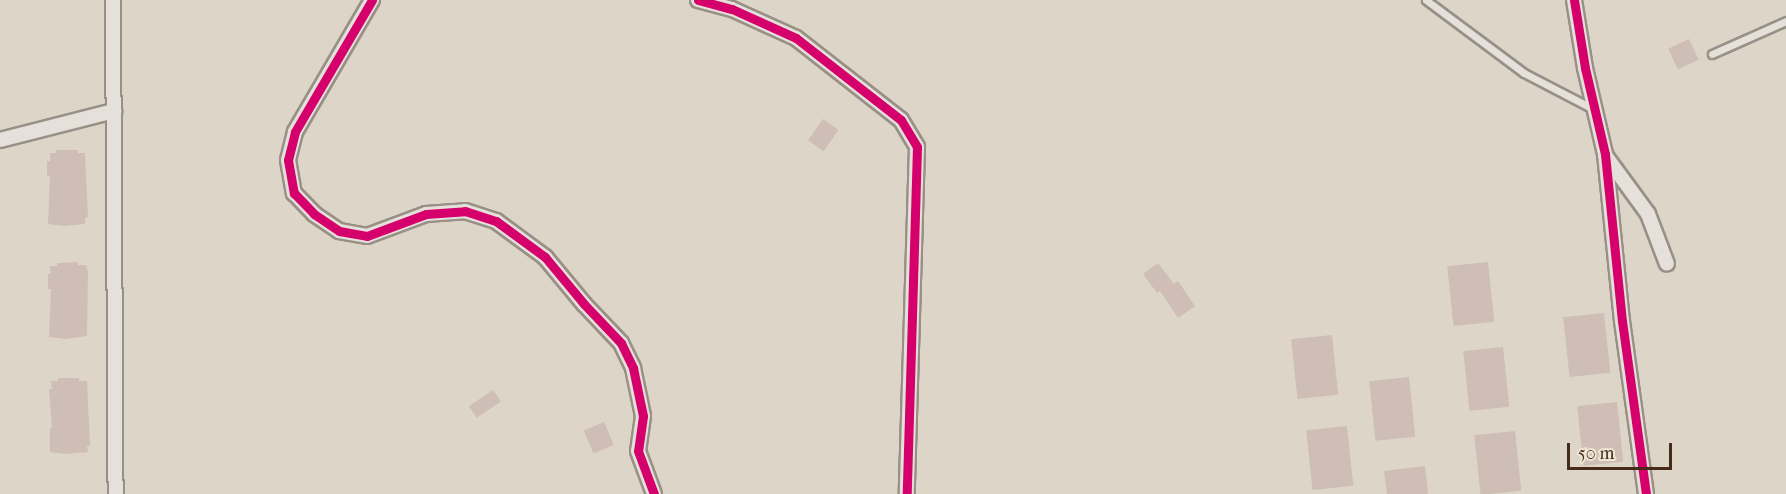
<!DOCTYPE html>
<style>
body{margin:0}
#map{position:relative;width:1786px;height:494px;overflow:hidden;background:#ddd5c7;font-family:"IM FELL French Canon",serif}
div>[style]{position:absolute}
.building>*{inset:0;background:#cebeb5;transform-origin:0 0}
.roads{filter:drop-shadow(2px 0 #989086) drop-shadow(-2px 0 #989086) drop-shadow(0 2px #989086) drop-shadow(0 -2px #989086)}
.lane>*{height:7px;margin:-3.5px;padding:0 3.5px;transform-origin:3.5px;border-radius:3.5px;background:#e5e1da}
.street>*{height:14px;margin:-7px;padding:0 7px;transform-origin:7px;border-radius:7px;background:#e5e1da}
.cycleway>*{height:9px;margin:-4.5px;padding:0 4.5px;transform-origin:4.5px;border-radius:4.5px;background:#d6006c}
span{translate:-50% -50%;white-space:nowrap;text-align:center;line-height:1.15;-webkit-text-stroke:5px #eee5d5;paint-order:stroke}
.scale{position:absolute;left:1567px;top:443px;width:105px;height:27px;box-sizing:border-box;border:3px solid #472b1a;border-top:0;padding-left:8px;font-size:18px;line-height:21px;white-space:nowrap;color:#472b1a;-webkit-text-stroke:4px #eee5d5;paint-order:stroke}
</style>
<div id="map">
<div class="building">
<div style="left:1689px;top:39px;width:23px;height:23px;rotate:65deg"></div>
<div style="left:823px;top:119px;width:19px;height:26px;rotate:35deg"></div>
<div style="clip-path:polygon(56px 150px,78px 150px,78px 153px,85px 153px,88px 217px,85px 218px,85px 224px,64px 226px,48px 224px,50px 176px,47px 176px,47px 161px,50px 161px,50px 153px,56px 153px)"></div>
<div style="clip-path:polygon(78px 262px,78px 265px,86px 265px,88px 272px,87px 336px,66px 339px,49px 337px,51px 289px,48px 289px,48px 274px,51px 274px,50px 266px,57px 266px,57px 263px)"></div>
<div style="left:1488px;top:262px;width:60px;height:41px;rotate:84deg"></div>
<div style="clip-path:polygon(1158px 263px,1174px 284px,1178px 281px,1195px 306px,1178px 318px,1160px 291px,1157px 293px,1143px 274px)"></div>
<div style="left:1604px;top:313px;width:60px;height:41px;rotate:84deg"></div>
<div style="left:1332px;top:335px;width:60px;height:41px;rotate:84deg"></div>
<div style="left:1503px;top:347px;width:60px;height:40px;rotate:84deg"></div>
<div style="left:1409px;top:377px;width:60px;height:40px;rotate:84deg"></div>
<div style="clip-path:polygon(58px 378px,79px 378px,79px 381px,87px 381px,90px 446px,87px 446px,88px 452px,66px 454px,50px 452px,50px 428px,52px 428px,49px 389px,52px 389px,51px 381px,58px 381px)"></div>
<div style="left:493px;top:390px;width:14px;height:29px;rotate:56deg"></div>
<div style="left:1617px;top:402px;width:60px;height:40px;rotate:84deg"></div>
<div style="left:604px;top:422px;width:25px;height:22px;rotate:67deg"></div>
<div style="left:1347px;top:426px;width:60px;height:41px;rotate:84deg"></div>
<div style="left:1515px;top:431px;width:60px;height:41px;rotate:84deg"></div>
<div style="clip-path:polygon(1425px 466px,1428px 494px,1387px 494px,1384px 471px)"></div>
</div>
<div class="roads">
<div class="lane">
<div style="left:1426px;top:0;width:122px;rotate:36.7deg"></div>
<div style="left:1524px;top:73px;width:80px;rotate:27.5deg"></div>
<div style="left:1712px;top:54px;width:81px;rotate:-24deg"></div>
</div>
<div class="street">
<div style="left:113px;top:0;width:494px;rotate:89.7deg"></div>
<div style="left:372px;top:0;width:153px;rotate:120.3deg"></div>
<div style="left:295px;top:132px;width:29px;rotate:104deg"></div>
<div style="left:288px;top:160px;width:34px;rotate:80deg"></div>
<div style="left:294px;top:193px;width:29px;rotate:46deg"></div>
<div style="left:314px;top:214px;width:30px;rotate:34deg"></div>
<div style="left:339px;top:231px;width:28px;rotate:10deg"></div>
<div style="left:367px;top:236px;width:63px;rotate:-20.4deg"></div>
<div style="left:426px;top:214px;width:39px;rotate:-4deg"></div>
<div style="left:465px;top:211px;width:33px;rotate:18deg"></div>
<div style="left:496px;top:221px;width:61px;rotate:36.3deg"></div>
<div style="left:545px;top:257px;width:61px;rotate:50.3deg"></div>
<div style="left:584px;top:304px;width:54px;rotate:46.5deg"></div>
<div style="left:621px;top:343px;width:28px;rotate:64deg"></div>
<div style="left:633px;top:368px;width:49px;rotate:78.2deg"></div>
<div style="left:643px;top:416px;width:35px;rotate:98deg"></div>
<div style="left:638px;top:451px;width:46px;rotate:69.6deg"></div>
<div style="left:698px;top:0;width:35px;rotate:15deg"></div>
<div style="left:732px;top:9px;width:70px;rotate:24.4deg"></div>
<div style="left:796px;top:38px;width:133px;rotate:38deg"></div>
<div style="left:901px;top:120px;width:31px;rotate:59deg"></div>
<div style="left:917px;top:147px;width:347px;rotate:91.7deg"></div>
<div style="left:1574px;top:0;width:69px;rotate:80.8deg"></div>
<div style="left:1585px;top:68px;width:88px;rotate:76.9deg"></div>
<div style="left:1605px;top:154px;width:168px;rotate:84.2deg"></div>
<div style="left:1622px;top:321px;width:175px;rotate:82.1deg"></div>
<div style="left:0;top:140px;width:118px;rotate:-14.3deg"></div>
<div style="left:1605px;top:155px;width:73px;rotate:53.9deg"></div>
<div style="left:1648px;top:214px;width:53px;rotate:69.2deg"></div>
</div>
</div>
<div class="cycleway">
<div style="left:372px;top:0;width:153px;rotate:120.3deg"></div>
<div style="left:295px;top:132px;width:29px;rotate:104deg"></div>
<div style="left:288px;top:160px;width:34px;rotate:80deg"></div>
<div style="left:294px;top:193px;width:29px;rotate:46deg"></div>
<div style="left:314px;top:214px;width:30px;rotate:34deg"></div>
<div style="left:339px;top:231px;width:28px;rotate:10deg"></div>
<div style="left:367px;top:236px;width:63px;rotate:-20.4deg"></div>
<div style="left:426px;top:214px;width:39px;rotate:-4deg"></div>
<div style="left:465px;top:211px;width:33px;rotate:18deg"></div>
<div style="left:496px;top:221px;width:61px;rotate:36.3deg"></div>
<div style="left:545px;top:257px;width:61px;rotate:50.3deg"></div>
<div style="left:584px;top:304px;width:54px;rotate:46.5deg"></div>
<div style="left:621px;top:343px;width:28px;rotate:64deg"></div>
<div style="left:633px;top:368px;width:49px;rotate:78.2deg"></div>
<div style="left:643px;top:416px;width:35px;rotate:98deg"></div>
<div style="left:638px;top:451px;width:46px;rotate:69.6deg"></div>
<div style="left:698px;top:0;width:35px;rotate:15deg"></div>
<div style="left:732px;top:9px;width:70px;rotate:24.4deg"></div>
<div style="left:796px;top:38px;width:133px;rotate:38deg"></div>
<div style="left:901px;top:120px;width:31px;rotate:59deg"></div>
<div style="left:917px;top:147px;width:347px;rotate:91.7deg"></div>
<div style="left:1574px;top:0;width:69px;rotate:80.8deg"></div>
<div style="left:1585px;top:68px;width:88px;rotate:76.9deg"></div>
<div style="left:1605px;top:154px;width:168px;rotate:84.2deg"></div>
<div style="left:1622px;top:321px;width:175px;rotate:82.1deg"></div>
</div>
<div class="scale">50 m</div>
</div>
